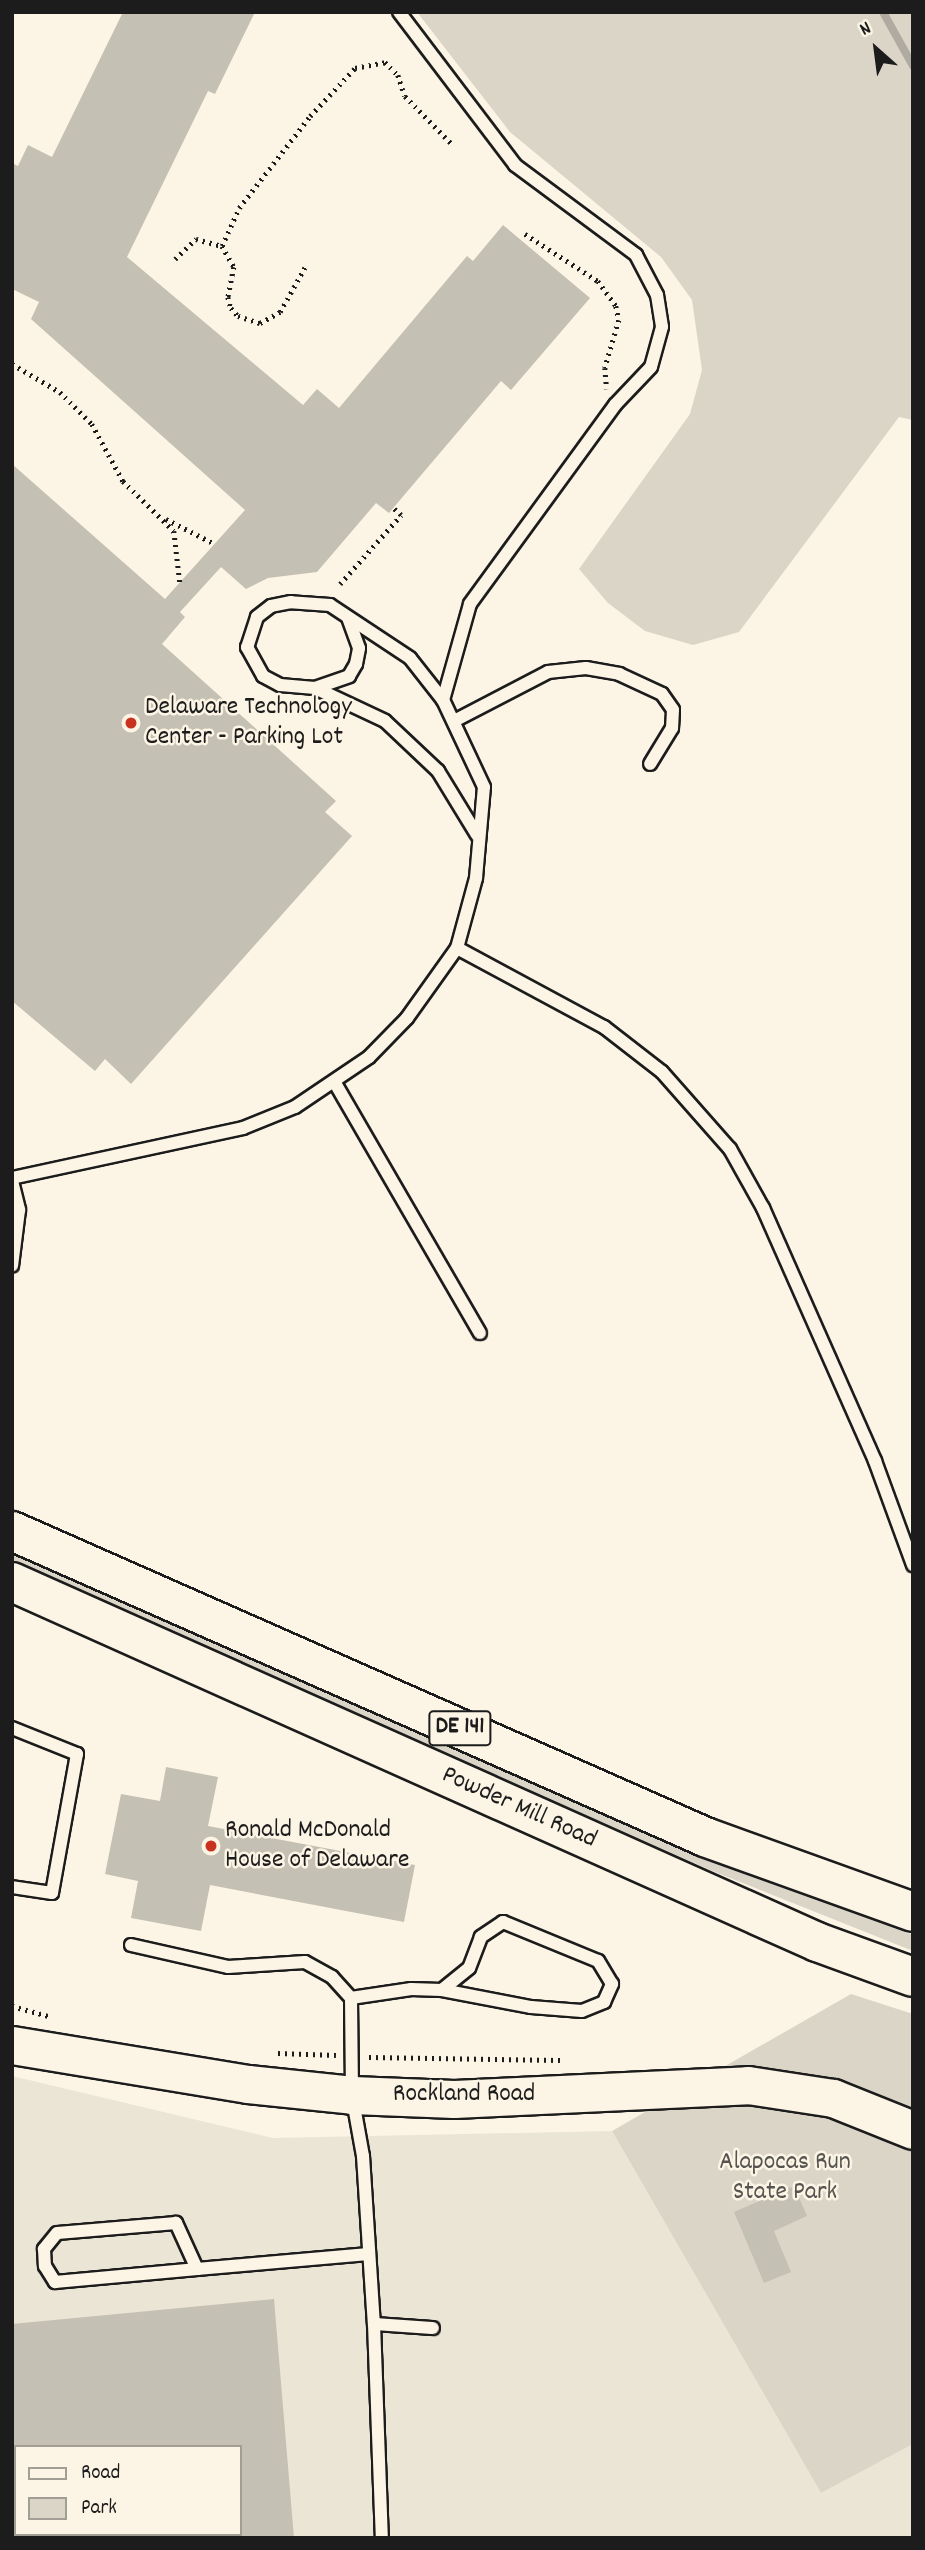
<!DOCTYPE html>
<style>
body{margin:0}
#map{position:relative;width:925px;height:2550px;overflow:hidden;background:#fcf5e5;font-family:Dekko,sans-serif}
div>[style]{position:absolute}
.built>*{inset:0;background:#ebe5d6}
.green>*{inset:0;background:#dbd5c8}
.stream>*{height:8px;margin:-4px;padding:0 4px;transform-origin:4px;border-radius:4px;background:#b0aba1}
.building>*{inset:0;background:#c4c0b3}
.path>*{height:4.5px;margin-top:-2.25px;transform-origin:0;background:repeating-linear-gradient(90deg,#1c1c1c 0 2px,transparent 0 7px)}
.roads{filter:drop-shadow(2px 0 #1c1c1c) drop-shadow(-2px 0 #1c1c1c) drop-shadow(0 2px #1c1c1c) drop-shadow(0 -2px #1c1c1c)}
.lane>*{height:12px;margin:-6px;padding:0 6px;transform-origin:6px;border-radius:6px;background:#fcf5e5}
.secondary>*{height:37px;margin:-18.5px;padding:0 18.5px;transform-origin:18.5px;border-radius:18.5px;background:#fcf5e5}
.highway>*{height:38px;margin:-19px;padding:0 19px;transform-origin:19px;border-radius:19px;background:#fcf5e5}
.dots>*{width:19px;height:19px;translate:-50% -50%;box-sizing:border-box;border:4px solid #fcf5e5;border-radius:50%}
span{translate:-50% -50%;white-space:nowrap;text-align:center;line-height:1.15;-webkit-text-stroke:5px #fcf5e5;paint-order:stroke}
.shield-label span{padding:2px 5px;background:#fcf5e5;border:2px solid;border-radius:5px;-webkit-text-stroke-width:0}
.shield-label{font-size:24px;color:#1c1c1c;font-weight:700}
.poi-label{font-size:26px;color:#1c1c1c}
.left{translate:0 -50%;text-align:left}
.street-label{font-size:26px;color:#1c1c1c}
.park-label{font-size:26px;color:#555450}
.frame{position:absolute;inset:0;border:14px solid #1c1c1c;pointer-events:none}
.legend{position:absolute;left:14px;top:2445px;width:228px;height:91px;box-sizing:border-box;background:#fcf5e5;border:2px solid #a29e95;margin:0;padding:9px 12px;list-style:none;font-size:21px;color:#1c1c1c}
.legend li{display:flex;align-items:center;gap:14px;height:35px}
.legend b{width:35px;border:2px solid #a29e95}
.north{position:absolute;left:841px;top:14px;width:70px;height:70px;-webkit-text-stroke:5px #fcf5e5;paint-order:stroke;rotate:332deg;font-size:19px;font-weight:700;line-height:28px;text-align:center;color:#1c1c1c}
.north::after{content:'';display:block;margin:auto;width:24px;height:32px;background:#1c1c1c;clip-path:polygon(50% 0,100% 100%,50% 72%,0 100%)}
</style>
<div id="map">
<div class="built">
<div style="clip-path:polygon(evenodd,12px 2076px,273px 2138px,612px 2131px,821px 2493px,913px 2444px,913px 2538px,12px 2538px,12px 2076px,16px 2447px,240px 2447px,240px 2534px,16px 2534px,16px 2447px)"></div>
</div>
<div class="green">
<div style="clip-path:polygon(417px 12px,913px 12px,913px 420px,899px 417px,739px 632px,693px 645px,645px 631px,608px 603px,579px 569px,690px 414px,702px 370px,692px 300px,661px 257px,510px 132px)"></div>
<div style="clip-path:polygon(12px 1551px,717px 1859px,913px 1935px,913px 1951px,715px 1872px,12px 1564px)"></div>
<div style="clip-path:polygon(851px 1994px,913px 2014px,913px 2444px,821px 2493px,612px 2131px)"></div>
</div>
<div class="stream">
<div style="left:883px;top:12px;width:62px;rotate:60.9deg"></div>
</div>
<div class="building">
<div style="clip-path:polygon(123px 12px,255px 12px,215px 94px,208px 91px,127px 257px,303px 405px,317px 389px,339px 408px,467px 256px,473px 261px,503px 225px,590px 298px,511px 390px,501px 381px,389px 513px,376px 503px,317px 572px,268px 578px,246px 589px,221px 567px,180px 612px,185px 617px,162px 644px,336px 801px,325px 812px,352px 836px,131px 1084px,105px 1059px,95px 1071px,12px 1001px,12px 464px,165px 599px,245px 510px,31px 319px,39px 302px,12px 289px,12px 163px,18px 166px,28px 145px,52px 157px)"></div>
<div style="clip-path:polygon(166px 1767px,218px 1777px,208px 1826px,415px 1865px,404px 1922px,210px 1885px,201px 1931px,131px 1918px,138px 1881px,105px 1874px,121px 1794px,160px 1801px)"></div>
<div style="clip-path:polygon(794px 2186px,807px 2216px,774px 2231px,791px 2272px,764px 2283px,734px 2212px)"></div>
<div style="clip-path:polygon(274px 2299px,294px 2538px,240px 2538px,240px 2447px,12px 2447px,12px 2324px)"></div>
</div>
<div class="path">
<div style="left:525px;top:234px;width:87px;rotate:32.8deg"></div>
<div style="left:598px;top:281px;width:31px;rotate:54deg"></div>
<div style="left:616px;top:306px;width:14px;rotate:78deg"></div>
<div style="left:619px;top:320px;width:50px;rotate:106.3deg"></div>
<div style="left:605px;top:368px;width:21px;rotate:85deg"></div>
<div style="left:222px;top:246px;width:42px;rotate:-65.9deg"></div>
<div style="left:239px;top:208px;width:116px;rotate:-52.3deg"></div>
<div style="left:310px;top:116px;width:66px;rotate:-46.8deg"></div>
<div style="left:355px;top:68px;width:31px;rotate:-11deg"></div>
<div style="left:385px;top:62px;width:18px;rotate:45deg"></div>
<div style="left:398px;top:75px;width:22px;rotate:72deg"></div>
<div style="left:405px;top:96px;width:69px;rotate:45.6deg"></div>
<div style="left:175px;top:259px;width:29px;rotate:-44deg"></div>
<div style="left:196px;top:239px;width:27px;rotate:15deg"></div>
<div style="left:222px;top:246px;width:24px;rotate:60deg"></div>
<div style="left:234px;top:267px;width:31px;rotate:101deg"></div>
<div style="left:228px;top:297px;width:11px;rotate:75deg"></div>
<div style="left:231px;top:308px;width:11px;rotate:49deg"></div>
<div style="left:238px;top:316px;width:23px;rotate:18deg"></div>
<div style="left:260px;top:323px;width:23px;rotate:-29deg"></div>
<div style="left:280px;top:312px;width:51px;rotate:-60.9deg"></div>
<div style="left:12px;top:364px;width:56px;rotate:30.3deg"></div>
<div style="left:60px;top:392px;width:45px;rotate:45deg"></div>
<div style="left:92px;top:424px;width:65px;rotate:61.5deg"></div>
<div style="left:123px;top:481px;width:71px;rotate:44.4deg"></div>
<div style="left:174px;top:531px;width:52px;rotate:83.4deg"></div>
<div style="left:166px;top:519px;width:55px;rotate:27deg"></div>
<div style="left:340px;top:584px;width:92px;rotate:-48.5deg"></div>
<div style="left:401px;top:515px;width:11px;rotate:-139deg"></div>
<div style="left:12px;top:2006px;width:41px;rotate:15.4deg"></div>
<div style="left:278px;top:2053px;width:58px;rotate:2deg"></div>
<div style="left:369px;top:2057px;width:191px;rotate:0.9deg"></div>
</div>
<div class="roads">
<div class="lane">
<div style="left:399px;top:12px;width:192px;rotate:52.8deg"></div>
<div style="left:515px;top:165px;width:151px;rotate:36.6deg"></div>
<div style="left:636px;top:255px;width:45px;rotate:62.3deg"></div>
<div style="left:657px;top:295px;width:32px;rotate:81deg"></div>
<div style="left:662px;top:327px;width:41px;rotate:105.4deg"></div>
<div style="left:651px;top:367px;width:52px;rotate:133.5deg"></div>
<div style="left:615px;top:405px;width:246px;rotate:126.1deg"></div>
<div style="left:470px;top:604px;width:100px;rotate:105.7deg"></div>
<div style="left:315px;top:688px;width:36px;rotate:-19deg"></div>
<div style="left:349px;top:676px;width:14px;rotate:-60deg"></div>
<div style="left:356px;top:664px;width:16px;rotate:-79deg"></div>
<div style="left:359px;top:648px;width:30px;rotate:-110deg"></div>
<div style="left:454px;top:721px;width:106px;rotate:-27.5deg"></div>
<div style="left:548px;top:672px;width:38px;rotate:-6deg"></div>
<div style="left:586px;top:668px;width:34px;rotate:10deg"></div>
<div style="left:619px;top:674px;width:47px;rotate:24.9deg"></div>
<div style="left:662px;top:694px;width:19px;rotate:55deg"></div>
<div style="left:673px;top:710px;width:18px;rotate:93deg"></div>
<div style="left:672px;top:728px;width:42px;rotate:121.4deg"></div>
<div style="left:457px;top:948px;width:167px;rotate:28.3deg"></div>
<div style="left:604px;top:1027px;width:73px;rotate:37.8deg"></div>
<div style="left:662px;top:1072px;width:103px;rotate:48.6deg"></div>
<div style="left:730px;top:1149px;width:68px;rotate:60.8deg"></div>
<div style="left:763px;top:1208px;width:277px;rotate:66.1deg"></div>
<div style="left:875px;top:1461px;width:111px;rotate:69.9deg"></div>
<div style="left:335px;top:1083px;width:289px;rotate:59.9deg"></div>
<div style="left:12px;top:1178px;width:236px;rotate:-12.2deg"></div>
<div style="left:243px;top:1128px;width:56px;rotate:-22deg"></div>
<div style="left:295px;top:1107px;width:89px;rotate:-34deg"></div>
<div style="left:369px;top:1057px;width:54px;rotate:-45.7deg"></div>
<div style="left:407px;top:1018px;width:86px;rotate:-54.5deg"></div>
<div style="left:457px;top:948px;width:73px;rotate:-74.8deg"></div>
<div style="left:476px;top:878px;width:91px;rotate:-85deg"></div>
<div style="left:484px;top:787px;width:96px;rotate:-115.2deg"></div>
<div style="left:443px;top:700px;width:53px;rotate:-128.2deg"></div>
<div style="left:410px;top:658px;width:96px;rotate:-146.5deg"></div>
<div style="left:330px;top:605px;width:39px;rotate:-176deg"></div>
<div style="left:291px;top:602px;width:20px;rotate:169deg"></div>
<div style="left:271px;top:606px;width:18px;rotate:142deg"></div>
<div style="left:257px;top:617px;width:32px;rotate:108deg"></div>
<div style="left:247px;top:647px;width:33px;rotate:61deg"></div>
<div style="left:263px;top:676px;width:19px;rotate:28deg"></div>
<div style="left:280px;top:685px;width:35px;rotate:5deg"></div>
<div style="left:315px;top:688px;width:77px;rotate:25.2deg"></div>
<div style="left:385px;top:721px;width:73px;rotate:43.3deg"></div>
<div style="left:438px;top:771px;width:75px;rotate:58.6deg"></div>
<div style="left:12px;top:1181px;width:30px;rotate:76deg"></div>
<div style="left:19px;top:1210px;width:56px;rotate:97.1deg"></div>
<div style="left:12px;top:1728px;width:70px;rotate:21.8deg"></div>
<div style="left:77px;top:1754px;width:141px;rotate:100.2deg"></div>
<div style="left:52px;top:1893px;width:40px;rotate:-171.5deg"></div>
<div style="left:131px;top:1945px;width:99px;rotate:12.8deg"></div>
<div style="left:228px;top:1967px;width:77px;rotate:-3.7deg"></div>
<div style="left:305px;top:1962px;width:31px;rotate:29deg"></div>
<div style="left:332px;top:1977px;width:28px;rotate:48deg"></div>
<div style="left:351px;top:1998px;width:97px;rotate:89.4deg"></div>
<div style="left:352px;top:2095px;width:62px;rotate:79.8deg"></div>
<div style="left:363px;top:2156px;width:168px;rotate:86.3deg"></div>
<div style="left:374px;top:2324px;width:214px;rotate:87.9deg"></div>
<div style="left:351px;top:1998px;width:61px;rotate:-8.5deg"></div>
<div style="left:411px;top:1989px;width:31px;rotate:2deg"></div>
<div style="left:442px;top:1990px;width:91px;rotate:10.8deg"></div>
<div style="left:531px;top:2007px;width:51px;rotate:4.5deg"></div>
<div style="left:582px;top:2011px;width:24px;rotate:-22deg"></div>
<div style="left:604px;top:2002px;width:20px;rotate:-66deg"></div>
<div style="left:612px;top:1984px;width:27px;rotate:-121deg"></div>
<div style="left:598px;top:1961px;width:103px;rotate:-157.7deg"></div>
<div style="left:503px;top:1922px;width:27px;rotate:146deg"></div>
<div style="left:481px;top:1937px;width:33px;rotate:111deg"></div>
<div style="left:469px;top:1968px;width:35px;rotate:141deg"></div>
<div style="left:197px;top:2269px;width:51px;rotate:-114.5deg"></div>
<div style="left:176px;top:2223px;width:119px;rotate:175.2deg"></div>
<div style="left:57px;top:2233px;width:21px;rotate:129deg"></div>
<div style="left:44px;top:2249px;width:17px;rotate:87deg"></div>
<div style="left:45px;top:2266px;width:19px;rotate:58deg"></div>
<div style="left:55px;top:2282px;width:143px;rotate:-5.2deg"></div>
<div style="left:197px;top:2269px;width:172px;rotate:-5deg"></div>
<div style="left:374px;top:2324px;width:59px;rotate:3.9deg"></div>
</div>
<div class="secondary">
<div style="left:12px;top:2045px;width:239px;rotate:9.4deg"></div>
<div style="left:248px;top:2084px;width:105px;rotate:6deg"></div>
<div style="left:352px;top:2095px;width:102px;rotate:2.2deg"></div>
<div style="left:454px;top:2099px;width:294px;rotate:-2.7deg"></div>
<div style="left:748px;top:2085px;width:86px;rotate:8.7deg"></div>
<div style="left:833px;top:2098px;width:86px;rotate:21.8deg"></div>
</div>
<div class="highway">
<div style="left:12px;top:1531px;width:758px;rotate:23.82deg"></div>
<div style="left:705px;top:1837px;width:221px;rotate:19.8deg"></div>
<div style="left:12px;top:1582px;width:882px;rotate:24.09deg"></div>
<div style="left:817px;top:1942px;width:102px;rotate:20deg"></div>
</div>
</div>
<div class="dots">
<div style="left:131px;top:723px;background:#c8321e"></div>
<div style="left:211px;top:1846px;background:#c8321e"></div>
</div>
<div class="shield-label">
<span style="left:460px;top:1728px">DE 141</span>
</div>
<div class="poi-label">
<span class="left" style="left:145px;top:723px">Delaware Technology<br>Center - Parking Lot</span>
<span class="left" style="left:225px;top:1846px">Ronald McDonald<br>House of Delaware</span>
</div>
<div class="street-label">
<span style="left:519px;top:1808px;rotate:24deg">Powder Mill Road</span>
<span style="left:464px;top:2095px">Rockland Road</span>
</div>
<div class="park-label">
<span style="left:785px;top:2178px">Alapocas Run<br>State Park</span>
</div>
<div class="frame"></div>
<ul class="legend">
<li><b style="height:9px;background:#fcf5e5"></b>Road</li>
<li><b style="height:19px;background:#dbd5c8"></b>Park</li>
</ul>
<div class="north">N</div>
</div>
